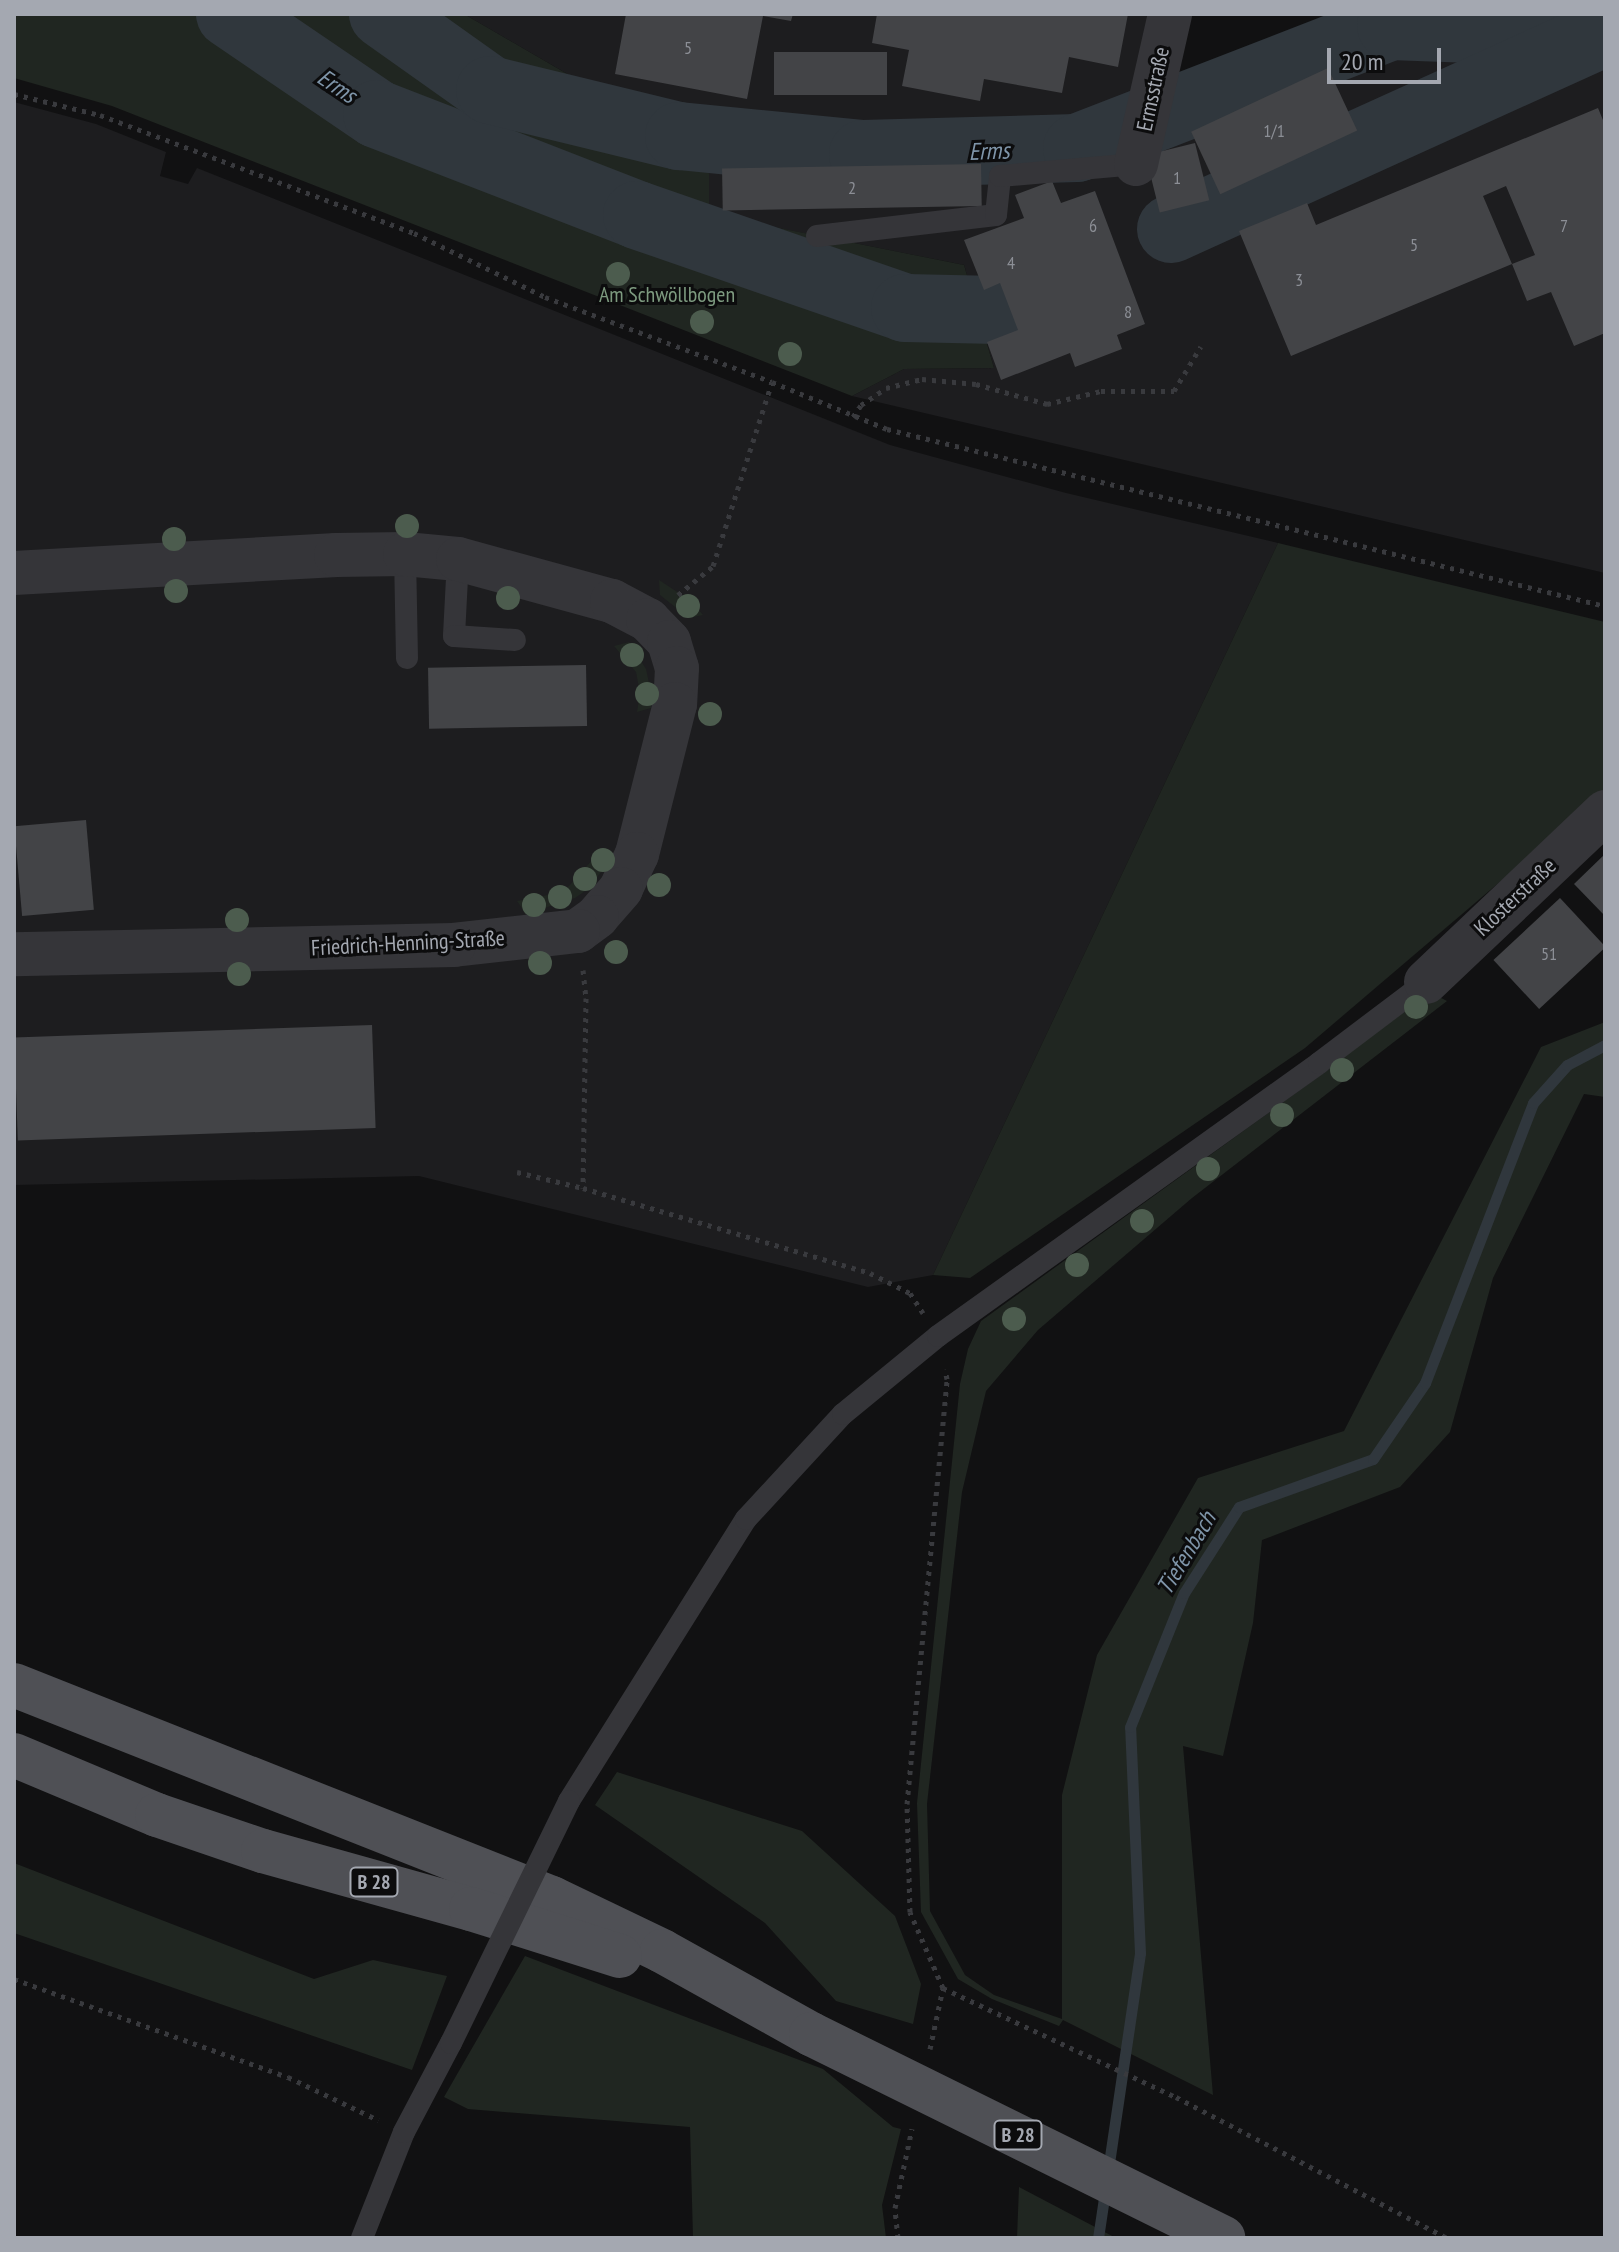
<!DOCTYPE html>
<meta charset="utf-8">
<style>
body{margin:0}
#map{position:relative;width:1619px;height:2252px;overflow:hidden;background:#111112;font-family:"PT Sans Narrow",sans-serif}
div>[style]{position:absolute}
.built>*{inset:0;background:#1d1d1f}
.green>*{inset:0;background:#202621}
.stream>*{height:11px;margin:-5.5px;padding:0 5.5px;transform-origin:5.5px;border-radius:5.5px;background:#30373d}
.river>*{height:68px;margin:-34px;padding:0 34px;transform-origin:34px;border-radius:34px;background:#30373d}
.building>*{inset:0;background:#434447;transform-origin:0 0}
.path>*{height:5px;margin-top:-2.5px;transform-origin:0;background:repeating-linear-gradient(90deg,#393a3e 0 4px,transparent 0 10px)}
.service>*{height:22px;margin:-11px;padding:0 11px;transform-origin:11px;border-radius:11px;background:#353539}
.minor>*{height:44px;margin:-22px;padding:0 22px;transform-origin:22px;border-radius:22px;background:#353539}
.primary>*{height:44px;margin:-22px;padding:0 22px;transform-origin:22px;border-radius:22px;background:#4f5055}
.service-bridge>*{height:22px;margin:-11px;padding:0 11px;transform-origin:11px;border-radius:11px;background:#353539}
.primary-bridge>*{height:44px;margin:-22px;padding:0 22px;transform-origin:22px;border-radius:22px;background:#4f5055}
.trees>*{width:24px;height:24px;margin:-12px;border-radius:50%;background:#4c5c4e}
span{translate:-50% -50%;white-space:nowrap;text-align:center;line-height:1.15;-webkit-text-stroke:6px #0c0c0d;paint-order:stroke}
.number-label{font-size:18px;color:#8c8f96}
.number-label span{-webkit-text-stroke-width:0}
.shield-label span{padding:2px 6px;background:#0c0c0d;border:2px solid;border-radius:6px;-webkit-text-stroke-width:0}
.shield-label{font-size:20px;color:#a4a8b1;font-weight:700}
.street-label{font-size:22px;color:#a4a8b1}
.park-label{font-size:22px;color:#7d9a7f}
.water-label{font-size:24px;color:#7f95a9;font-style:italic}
.frame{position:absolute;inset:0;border:16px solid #a4a8b1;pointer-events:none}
.scale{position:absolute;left:1327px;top:48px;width:114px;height:36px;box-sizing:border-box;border:4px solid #a4a8b1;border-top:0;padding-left:10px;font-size:24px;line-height:28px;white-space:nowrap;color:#a4a8b1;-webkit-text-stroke:6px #0c0c0d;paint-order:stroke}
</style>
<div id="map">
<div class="built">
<div style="clip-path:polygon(464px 14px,1191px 14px,1166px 129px,1349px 49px,1605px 62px,1605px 573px,852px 396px,904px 369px,994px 368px,964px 265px,708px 214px,709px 123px,600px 93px)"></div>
<div style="clip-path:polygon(14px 102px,96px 124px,166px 152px,160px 176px,188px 184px,197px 168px,890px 445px,1066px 493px,1278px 543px,933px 1275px,868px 1287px,419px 1176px,14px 1185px)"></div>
</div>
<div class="green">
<div style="clip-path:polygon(14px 14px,464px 14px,600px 93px,709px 123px,709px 214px,964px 265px,994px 368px,904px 369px,852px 396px,112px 106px,14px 78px)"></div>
<div style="clip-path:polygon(1278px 543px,1605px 622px,1605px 792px,1305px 1048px,970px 1278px,933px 1275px)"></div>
<div style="clip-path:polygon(659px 580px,691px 601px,703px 615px,689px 618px,660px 595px)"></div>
<div style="clip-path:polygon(629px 642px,646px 669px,651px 692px,651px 708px,637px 712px,640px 693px,636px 672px,614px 646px)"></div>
<div style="clip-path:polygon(602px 849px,611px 859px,588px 889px,575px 898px,526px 914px,517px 901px,558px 893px,569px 886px)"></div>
<div style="clip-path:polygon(1426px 990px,1447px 1001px,1192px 1198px,1038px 1330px,986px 1391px,962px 1492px,927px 1804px,930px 1911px,965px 1975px,994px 1995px,1062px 2019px,1062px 1795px,1097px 1655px,1198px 1478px,1344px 1431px,1541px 1047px,1605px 1022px,1605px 1097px,1584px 1094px,1493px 1278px,1450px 1432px,1400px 1487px,1262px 1540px,1253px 1623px,1223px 1756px,1183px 1746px,1213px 2095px,1063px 2020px,1059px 2026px,992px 1999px,958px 1979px,921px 1912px,917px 1803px,960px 1384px,968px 1349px,981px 1321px,1325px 1072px)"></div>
<div style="clip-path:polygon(617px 1772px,802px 1831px,895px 1916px,921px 1984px,913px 2024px,836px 2001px,765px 1923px,595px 1805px)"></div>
<div style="clip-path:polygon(14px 1863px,314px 1979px,373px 1960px,447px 1976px,412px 2070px,14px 1933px)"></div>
<div style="clip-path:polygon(525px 1956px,823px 2069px,893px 2127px,901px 2129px,882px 2205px,886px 2238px,693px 2238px,690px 2127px,468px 2109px,444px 2097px)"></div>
<div style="clip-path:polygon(1019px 2187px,1116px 2238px,1017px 2238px)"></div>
</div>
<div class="stream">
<div style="left:1108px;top:2170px;width:219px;rotate:-81.6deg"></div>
<div style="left:1140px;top:1953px;width:226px;rotate:-92.5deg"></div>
<div style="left:1130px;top:1727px;width:144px;rotate:-68.1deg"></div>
<div style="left:1184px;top:1593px;width:102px;rotate:-57.4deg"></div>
<div style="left:1239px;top:1507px;width:142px;rotate:-19.7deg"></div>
<div style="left:1373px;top:1459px;width:92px;rotate:-55.6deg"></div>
<div style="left:1425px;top:1383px;width:300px;rotate:-68.9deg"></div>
<div style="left:1533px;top:1103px;width:51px;rotate:-48.2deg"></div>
<div style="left:1567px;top:1065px;width:43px;rotate:-27.8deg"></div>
<div style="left:1098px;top:2238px;width:48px;rotate:-81.5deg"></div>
</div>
<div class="river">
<div style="left:230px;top:14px;width:178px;rotate:34.2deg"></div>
<div style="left:377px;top:114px;width:279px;rotate:21.2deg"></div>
<div style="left:637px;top:215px;width:284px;rotate:19.1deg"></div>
<div style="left:905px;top:308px;width:93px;rotate:1.2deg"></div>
<div style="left:383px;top:14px;width:131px;rotate:35.4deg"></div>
<div style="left:490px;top:90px;width:195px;rotate:13.7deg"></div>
<div style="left:679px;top:136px;width:185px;rotate:5.6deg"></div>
<div style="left:863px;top:154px;width:214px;rotate:-1.6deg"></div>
<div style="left:1077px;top:148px;width:337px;rotate:-21.2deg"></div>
<div style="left:1391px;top:26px;width:214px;rotate:2.1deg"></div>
<div style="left:1171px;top:229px;width:460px;rotate:-24.4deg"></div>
</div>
<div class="building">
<div style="clip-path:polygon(626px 14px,793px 14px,791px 21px,763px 16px,747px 99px,615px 74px)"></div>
<div style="clip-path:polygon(877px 14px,1128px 14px,1118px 67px,1069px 57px,1062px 93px,984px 79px,980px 101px,902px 86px,909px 50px,872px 43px)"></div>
<div style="left:887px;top:52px;width:43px;height:113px;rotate:90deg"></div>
<div style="left:1328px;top:68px;width:69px;height:151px;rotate:65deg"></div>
<div style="clip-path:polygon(1598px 108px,1605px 125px,1605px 333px,1574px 346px,1551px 292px,1527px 301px,1512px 264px,1535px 255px,1506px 186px,1483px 196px,1512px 264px,1291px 356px,1239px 231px,1307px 203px,1316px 225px)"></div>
<div style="left:1195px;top:143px;width:59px;height:51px;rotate:76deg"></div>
<div style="left:981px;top:164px;width:42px;height:259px;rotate:89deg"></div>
<div style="clip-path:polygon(1052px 181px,1061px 203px,1095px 191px,1145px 324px,1117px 335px,1122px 349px,1075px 367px,1070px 353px,1001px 380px,987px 342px,1018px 330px,1000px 283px,984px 290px,964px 240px,1024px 218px,1015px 195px)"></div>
<div style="left:586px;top:665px;width:61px;height:158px;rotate:89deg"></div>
<div style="left:86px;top:820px;width:90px;height:72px;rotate:85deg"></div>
<div style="clip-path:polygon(1605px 854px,1605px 916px,1574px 884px)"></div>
<div style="left:1560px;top:898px;width:67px;height:91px;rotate:47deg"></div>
<div style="left:372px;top:1025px;width:103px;height:358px;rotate:88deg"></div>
</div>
<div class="path">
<div style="left:14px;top:94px;width:89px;rotate:13.7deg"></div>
<div style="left:100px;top:115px;width:335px;rotate:20.6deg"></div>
<div style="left:414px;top:233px;width:146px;rotate:26deg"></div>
<div style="left:545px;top:297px;width:242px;rotate:20.5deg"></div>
<div style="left:772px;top:382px;width:124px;rotate:22.2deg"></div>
<div style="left:887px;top:429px;width:739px;rotate:13.85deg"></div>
<div style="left:853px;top:417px;width:14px;rotate:-56deg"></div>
<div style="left:861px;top:405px;width:30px;rotate:-34deg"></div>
<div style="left:886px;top:388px;width:37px;rotate:-14deg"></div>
<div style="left:922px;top:379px;width:54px;rotate:5.3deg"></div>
<div style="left:976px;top:384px;width:74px;rotate:15.7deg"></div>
<div style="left:1047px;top:404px;width:56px;rotate:-13.5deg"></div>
<div style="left:1101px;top:391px;width:73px"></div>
<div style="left:1174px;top:391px;width:52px;rotate:-59deg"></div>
<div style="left:678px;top:595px;width:45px;rotate:-39.6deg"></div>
<div style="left:713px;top:566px;width:193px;rotate:-72.2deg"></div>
<div style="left:583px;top:970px;width:28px;rotate:84deg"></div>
<div style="left:586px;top:998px;width:190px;rotate:90.9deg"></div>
<div style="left:583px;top:1188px;width:299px;rotate:16.5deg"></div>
<div style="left:870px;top:1273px;width:45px;rotate:26.6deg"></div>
<div style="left:910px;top:1293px;width:24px;rotate:57deg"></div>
<div style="left:517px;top:1172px;width:68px;rotate:13.6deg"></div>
<div style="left:14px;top:1979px;width:291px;rotate:19.7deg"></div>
<div style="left:288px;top:2077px;width:100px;rotate:25.5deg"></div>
<div style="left:943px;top:1988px;width:257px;rotate:25.1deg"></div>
<div style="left:1176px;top:2097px;width:305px;rotate:27.5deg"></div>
<div style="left:930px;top:2049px;width:62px;rotate:-78deg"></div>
<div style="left:943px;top:1988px;width:83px;rotate:-113.5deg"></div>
<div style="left:910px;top:1912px;width:108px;rotate:-91.6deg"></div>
<div style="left:907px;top:1804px;width:427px;rotate:-84.6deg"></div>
<div style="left:947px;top:1379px;width:10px;rotate:-101deg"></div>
<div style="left:898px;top:2238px;width:30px;rotate:-96deg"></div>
<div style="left:895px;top:2208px;width:81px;rotate:-77.9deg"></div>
</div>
<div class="service">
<div style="left:817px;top:236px;width:180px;rotate:-6.7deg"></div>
<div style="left:996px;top:215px;width:39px;rotate:-84deg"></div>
<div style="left:1000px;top:176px;width:137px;rotate:-5deg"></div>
<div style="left:405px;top:554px;width:104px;rotate:88.9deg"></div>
<div style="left:458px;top:559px;width:77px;rotate:93deg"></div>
<div style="left:454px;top:636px;width:61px;rotate:3.8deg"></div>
<div style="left:569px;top:1801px;width:333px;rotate:-57.9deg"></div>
<div style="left:746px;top:1519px;width:143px;rotate:-47.3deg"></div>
<div style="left:843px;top:1414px;width:123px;rotate:-39.4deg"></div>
<div style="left:938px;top:1336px;width:469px;rotate:-35.6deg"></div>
<div style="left:1319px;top:1063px;width:134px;rotate:-37.1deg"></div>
<div style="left:362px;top:2238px;width:114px;rotate:-68.4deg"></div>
<div style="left:404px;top:2132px;width:101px;rotate:-62.2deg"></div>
</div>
<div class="minor">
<div style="left:1136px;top:164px;width:154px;rotate:-77.2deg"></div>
<div style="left:14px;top:573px;width:323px;rotate:-3.2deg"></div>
<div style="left:336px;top:555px;width:69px;rotate:-0.8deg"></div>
<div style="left:405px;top:554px;width:53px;rotate:5.4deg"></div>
<div style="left:458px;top:559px;width:160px;rotate:15.3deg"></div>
<div style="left:612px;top:601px;width:41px;rotate:27.8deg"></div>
<div style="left:648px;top:620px;width:30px;rotate:46deg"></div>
<div style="left:669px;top:642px;width:27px;rotate:73deg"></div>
<div style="left:677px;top:668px;width:36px;rotate:93deg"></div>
<div style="left:675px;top:704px;width:155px;rotate:104.2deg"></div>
<div style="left:637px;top:854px;width:38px;rotate:115deg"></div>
<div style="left:621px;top:889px;width:37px;rotate:131deg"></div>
<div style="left:597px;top:917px;width:24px;rotate:144deg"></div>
<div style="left:578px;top:931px;width:125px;rotate:173.6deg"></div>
<div style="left:454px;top:945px;width:440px;rotate:178.8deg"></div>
<div style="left:1426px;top:982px;width:247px;rotate:-43.5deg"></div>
</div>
<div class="primary">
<div style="left:14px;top:1685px;width:579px;rotate:21.6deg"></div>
<div style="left:552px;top:1898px;width:122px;rotate:25.7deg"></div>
<div style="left:662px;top:1951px;width:171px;rotate:29.1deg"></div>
<div style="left:14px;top:1755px;width:155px;rotate:22.8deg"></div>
<div style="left:157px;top:1815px;width:112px;rotate:18.8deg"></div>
<div style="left:263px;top:1851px;width:216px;rotate:15.6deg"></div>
<div style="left:471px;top:1909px;width:156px;rotate:17.5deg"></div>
</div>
<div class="service-bridge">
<div style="left:451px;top:2043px;width:269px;rotate:-64deg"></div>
</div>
<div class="primary-bridge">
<div style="left:811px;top:2034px;width:460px;rotate:26.3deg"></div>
</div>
<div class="trees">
<div style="left:618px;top:274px"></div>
<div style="left:702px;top:322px"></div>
<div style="left:790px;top:354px"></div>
<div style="left:407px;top:526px"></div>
<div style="left:174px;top:539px"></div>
<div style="left:176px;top:591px"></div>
<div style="left:508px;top:598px"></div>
<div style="left:688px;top:606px"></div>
<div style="left:632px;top:655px"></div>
<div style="left:647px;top:694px"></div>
<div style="left:710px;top:714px"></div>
<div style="left:603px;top:860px"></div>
<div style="left:585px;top:879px"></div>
<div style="left:659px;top:885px"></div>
<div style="left:560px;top:897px"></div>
<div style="left:534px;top:905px"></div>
<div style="left:237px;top:920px"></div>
<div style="left:616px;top:952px"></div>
<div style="left:540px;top:963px"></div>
<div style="left:239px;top:974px"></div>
<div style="left:1416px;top:1007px"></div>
<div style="left:1342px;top:1070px"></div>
<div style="left:1282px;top:1115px"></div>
<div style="left:1208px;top:1169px"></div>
<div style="left:1142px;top:1221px"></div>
<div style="left:1077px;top:1265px"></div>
<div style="left:1014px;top:1319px"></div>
</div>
<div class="number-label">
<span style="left:688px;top:48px">5</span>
<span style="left:1274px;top:131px">1/1</span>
<span style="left:1177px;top:178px">1</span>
<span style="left:852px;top:188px">2</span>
<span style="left:1093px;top:226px">6</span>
<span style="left:1564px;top:226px">7</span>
<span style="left:1414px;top:245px">5</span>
<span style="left:1011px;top:263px">4</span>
<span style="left:1299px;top:280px">3</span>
<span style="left:1128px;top:312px">8</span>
<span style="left:1549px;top:954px">51</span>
</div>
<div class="shield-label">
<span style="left:374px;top:1882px">B 28</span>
<span style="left:1018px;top:2135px">B 28</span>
</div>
<div class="street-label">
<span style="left:1153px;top:89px;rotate:-78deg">Ermsstraße</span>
<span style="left:1515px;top:897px;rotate:-43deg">Klosterstraße</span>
<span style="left:408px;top:943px;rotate:-3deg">Friedrich-Henning-Straße</span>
</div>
<div class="park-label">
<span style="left:667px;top:295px">Am Schwöllbogen</span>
</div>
<div class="water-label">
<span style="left:337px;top:86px;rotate:34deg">Erms</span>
<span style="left:989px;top:151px;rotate:-2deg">Erms</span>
<span style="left:1186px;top:1553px;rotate:-59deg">Tiefenbach</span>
</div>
<div class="frame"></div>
<div class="scale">20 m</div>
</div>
